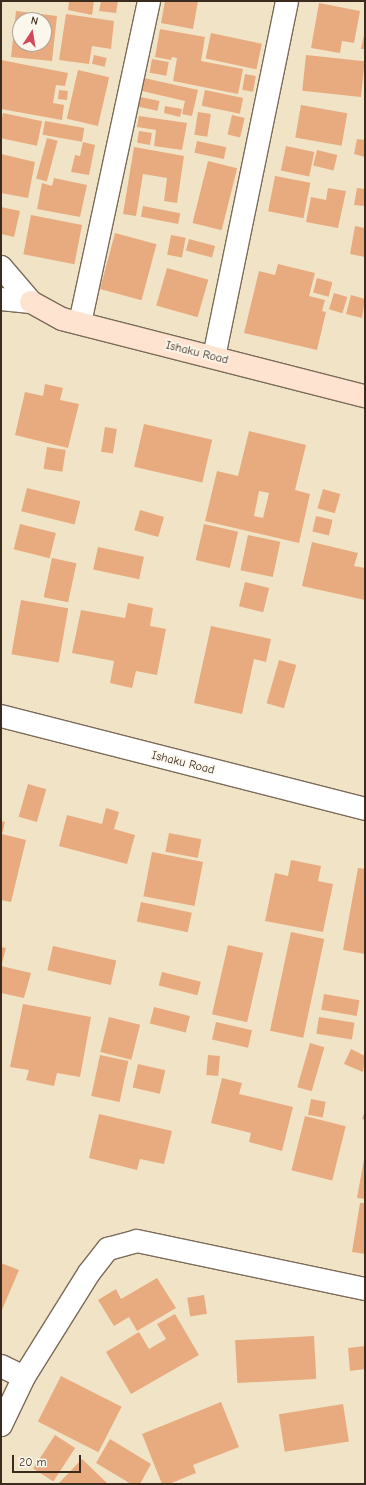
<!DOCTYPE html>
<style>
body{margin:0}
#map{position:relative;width:366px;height:1485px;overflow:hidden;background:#f1e3c6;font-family:"Comic Neue",sans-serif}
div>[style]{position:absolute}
.building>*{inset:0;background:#e8ab80;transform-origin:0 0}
.roads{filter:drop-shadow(1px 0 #7b6b59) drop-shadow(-1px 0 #7b6b59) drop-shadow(0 1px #7b6b59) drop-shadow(0 -1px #7b6b59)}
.street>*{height:22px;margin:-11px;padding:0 11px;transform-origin:11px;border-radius:11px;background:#fff}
.secondary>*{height:22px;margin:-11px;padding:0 11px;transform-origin:11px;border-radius:11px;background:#fee3d1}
span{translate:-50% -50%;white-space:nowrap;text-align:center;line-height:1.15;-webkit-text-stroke:3.5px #fbf7ec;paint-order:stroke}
.street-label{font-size:12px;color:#3b2a1e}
.frame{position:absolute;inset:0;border:2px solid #3b2a1e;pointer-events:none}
.north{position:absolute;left:12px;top:12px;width:40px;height:40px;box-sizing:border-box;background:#fbf7ec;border:1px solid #aea59a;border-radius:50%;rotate:12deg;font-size:11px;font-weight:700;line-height:16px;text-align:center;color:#3b2a1e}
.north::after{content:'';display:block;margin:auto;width:14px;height:18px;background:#d1495b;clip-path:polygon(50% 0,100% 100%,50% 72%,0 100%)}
.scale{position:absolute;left:12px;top:1455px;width:69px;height:18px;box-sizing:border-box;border:2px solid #3b2a1e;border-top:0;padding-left:5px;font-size:12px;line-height:14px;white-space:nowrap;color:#3b2a1e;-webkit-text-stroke:3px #fbf7ec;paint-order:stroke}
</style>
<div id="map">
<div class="building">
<div style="clip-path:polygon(69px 1px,94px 1px,92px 15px,68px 10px)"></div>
<div style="clip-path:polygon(101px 1px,118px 1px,116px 13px,99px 11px)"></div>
<div style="clip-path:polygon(165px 1px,198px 1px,193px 29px,161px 23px)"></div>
<div style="clip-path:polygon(319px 3px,360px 11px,354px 43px,342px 41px,340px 53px,311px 48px)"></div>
<div style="clip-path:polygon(evenodd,16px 11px,57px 16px,52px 61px,11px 57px,16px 11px,20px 20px,44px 20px,44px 44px,20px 44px,20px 20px)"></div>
<div style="clip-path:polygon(66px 14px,114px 21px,111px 49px,92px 46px,89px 64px,59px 60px)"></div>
<div style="clip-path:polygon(160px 29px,205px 37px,201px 61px,243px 69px,238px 94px,173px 81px,177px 58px,172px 57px,171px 60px,155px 57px)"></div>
<div style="clip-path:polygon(365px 30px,365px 49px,361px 49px)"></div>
<div style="left:211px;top:33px;width:52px;height:26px;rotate:12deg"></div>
<div style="left:94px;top:55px;width:13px;height:9px;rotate:13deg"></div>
<div style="left:306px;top:55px;width:59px;height:36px;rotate:6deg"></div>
<div style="left:152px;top:59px;width:17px;height:14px;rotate:10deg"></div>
<div style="clip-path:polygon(1px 60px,68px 73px,65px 86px,56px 85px,53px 103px,64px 105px,62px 120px,1px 109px)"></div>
<div style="left:78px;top:70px;width:32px;height:50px;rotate:13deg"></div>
<div style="left:245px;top:74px;width:11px;height:16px;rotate:10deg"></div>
<div style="clip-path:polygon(144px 78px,198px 90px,192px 116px,182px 114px,185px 101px,142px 91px)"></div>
<div style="left:59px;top:90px;width:9px;height:9px;rotate:6deg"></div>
<div style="left:205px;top:90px;width:39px;height:16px;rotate:12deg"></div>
<div style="left:136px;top:96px;width:24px;height:10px;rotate:12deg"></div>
<div style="left:301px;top:105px;width:47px;height:33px;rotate:10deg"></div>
<div style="clip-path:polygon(165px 106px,182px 109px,180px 117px,164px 113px)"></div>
<div style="left:198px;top:112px;width:13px;height:23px;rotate:9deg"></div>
<div style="left:3px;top:113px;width:40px;height:25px;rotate:12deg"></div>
<div style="left:232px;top:115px;width:13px;height:20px;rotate:13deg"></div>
<div style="clip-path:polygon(139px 116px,187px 123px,182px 150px,154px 146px,156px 130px,137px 127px)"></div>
<div style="left:45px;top:121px;width:40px;height:14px;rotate:10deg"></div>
<div style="left:139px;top:131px;width:13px;height:12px;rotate:9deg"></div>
<div style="left:47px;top:138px;width:11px;height:42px;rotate:15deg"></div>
<div style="clip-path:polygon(357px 139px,365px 140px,365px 157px,354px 154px)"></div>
<div style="left:197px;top:141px;width:30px;height:12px;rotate:12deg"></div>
<div style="clip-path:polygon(83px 142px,95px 145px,89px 175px,71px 172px,75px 155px,80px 156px)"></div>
<div style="left:286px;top:146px;width:29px;height:25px;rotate:12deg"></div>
<div style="clip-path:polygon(134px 147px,184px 156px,177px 203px,164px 201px,167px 178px,143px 174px,136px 216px,123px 214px)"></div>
<div style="left:317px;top:150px;width:21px;height:16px;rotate:14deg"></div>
<div style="clip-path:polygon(1px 154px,35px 162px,28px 198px,1px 193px)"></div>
<div style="left:208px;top:161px;width:30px;height:64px;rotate:14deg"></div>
<div style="left:275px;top:176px;width:36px;height:36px;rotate:11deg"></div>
<div style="clip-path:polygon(54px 178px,87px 185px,80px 217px,37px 209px,42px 183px,52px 186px)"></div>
<div style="clip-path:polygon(328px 188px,346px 191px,338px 228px,306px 222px,311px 197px,326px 200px)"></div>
<div style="clip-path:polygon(357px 188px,365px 189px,365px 206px,354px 205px)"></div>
<div style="left:143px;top:206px;width:38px;height:11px;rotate:11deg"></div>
<div style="clip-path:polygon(1px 207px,20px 211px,14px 237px,1px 234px)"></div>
<div style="left:31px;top:215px;width:52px;height:40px;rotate:11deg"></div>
<div style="clip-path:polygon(355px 226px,365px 228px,365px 257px,350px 254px)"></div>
<div style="left:115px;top:233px;width:43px;height:58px;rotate:15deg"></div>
<div style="left:171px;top:235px;width:15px;height:20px;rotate:11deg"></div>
<div style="left:189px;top:239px;width:27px;height:12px;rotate:15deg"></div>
<div style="clip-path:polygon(278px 264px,315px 273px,309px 296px,325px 300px,322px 311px,326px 312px,317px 350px,244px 333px,259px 271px,275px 275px)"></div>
<div style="left:167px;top:268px;width:43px;height:39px;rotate:16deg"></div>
<div style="left:317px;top:278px;width:16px;height:15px;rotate:15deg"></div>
<div style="left:334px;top:293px;width:14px;height:17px;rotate:17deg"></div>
<div style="clip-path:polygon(351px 295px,365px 299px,362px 318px,346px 314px)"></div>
<div style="clip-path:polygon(45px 384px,63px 388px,60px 400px,79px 404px,68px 448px,15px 435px,25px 392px,43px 396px)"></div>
<div style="left:144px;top:424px;width:70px;height:44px;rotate:13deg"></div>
<div style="left:105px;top:427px;width:12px;height:25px;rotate:9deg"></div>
<div style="clip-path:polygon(evenodd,249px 431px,306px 445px,295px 490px,310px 494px,299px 543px,205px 521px,217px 471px,238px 476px,249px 431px,259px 491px,269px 493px,263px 518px,254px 516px,259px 491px)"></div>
<div style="left:47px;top:447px;width:19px;height:22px;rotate:9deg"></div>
<div style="left:27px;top:488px;width:55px;height:24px;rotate:14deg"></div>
<div style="left:323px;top:489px;width:18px;height:20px;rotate:16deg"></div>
<div style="left:140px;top:510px;width:25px;height:21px;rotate:16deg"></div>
<div style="left:316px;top:516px;width:17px;height:16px;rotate:13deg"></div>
<div style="left:20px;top:524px;width:37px;height:26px;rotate:14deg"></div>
<div style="left:204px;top:524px;width:35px;height:37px;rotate:13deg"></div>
<div style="left:248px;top:535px;width:33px;height:36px;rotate:12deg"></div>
<div style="clip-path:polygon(312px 542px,358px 553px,354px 566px,365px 568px,365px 600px,302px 586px)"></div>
<div style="left:98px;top:547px;width:47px;height:23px;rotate:12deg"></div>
<div style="left:52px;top:558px;width:25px;height:40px;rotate:12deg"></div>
<div style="left:245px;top:582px;width:25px;height:25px;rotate:14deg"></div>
<div style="left:21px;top:600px;width:48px;height:55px;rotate:10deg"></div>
<div style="clip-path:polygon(128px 603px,153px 608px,150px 626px,166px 629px,157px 675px,136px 671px,132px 688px,110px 683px,114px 661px,72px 653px,81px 610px,125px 618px)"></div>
<div style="clip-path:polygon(211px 626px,271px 639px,266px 662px,254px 659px,242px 714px,194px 703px)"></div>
<div style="left:279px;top:660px;width:18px;height:45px;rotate:16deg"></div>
<div style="left:28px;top:784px;width:19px;height:34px;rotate:16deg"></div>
<div style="clip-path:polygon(106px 808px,119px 812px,114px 829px,135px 835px,127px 864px,59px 846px,67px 815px,102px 824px)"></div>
<div style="clip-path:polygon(1px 821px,5px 822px,2px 834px,26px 840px,11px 902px,1px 900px)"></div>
<div style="left:169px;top:833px;width:33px;height:19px;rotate:11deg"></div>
<div style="left:152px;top:852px;width:52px;height:45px;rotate:11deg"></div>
<div style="clip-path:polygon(291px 860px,321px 866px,318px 881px,333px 884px,323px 932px,265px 921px,275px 873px,288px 876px)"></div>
<div style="clip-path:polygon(358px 868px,365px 869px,365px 954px,343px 950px)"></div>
<div style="left:141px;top:902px;width:52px;height:20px;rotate:12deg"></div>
<div style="left:291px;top:932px;width:34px;height:101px;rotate:12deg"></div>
<div style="left:228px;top:945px;width:36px;height:71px;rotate:13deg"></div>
<div style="left:53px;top:946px;width:65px;height:25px;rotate:13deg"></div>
<div style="clip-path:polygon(1px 947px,6px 948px,2px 963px,1px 963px)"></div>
<div style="clip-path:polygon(1px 966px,31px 973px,24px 998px,1px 993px)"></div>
<div style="left:162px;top:972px;width:40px;height:14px;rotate:14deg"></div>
<div style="left:324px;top:994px;width:36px;height:16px;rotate:10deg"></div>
<div style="clip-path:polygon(23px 1004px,91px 1017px,80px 1077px,57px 1073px,54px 1086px,26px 1080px,29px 1070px,10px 1067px)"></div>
<div style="left:154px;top:1007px;width:37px;height:17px;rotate:14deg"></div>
<div style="left:109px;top:1017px;width:32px;height:36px;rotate:14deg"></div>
<div style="left:319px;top:1017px;width:36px;height:17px;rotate:9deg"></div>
<div style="left:216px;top:1022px;width:37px;height:18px;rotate:13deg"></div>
<div style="left:310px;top:1043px;width:15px;height:46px;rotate:16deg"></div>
<div style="clip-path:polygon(351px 1049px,365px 1056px,363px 1072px,344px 1064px)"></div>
<div style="left:100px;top:1055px;width:29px;height:42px;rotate:12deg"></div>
<div style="left:208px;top:1055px;width:12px;height:20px;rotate:5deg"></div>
<div style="left:138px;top:1064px;width:28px;height:24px;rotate:13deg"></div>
<div style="clip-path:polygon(222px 1078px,242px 1083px,239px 1094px,293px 1107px,282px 1151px,249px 1142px,251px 1133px,211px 1123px)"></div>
<div style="left:311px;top:1099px;width:15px;height:16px;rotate:11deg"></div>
<div style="clip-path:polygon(365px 1110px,365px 1120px,362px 1119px)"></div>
<div style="clip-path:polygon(99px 1114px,172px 1131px,164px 1164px,140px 1159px,137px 1170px,89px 1158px)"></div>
<div style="left:305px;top:1116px;width:42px;height:56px;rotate:14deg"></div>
<div style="clip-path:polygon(365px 1154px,365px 1199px,357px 1198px)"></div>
<div style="clip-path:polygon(360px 1203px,365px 1203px,365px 1254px,352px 1252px)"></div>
<div style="clip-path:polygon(1px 1263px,19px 1270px,1px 1312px)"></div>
<div style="clip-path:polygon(157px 1278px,176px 1308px,137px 1331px,129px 1317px,114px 1326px,98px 1300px,116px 1289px,121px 1299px)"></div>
<div style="left:204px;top:1295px;width:19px;height:17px;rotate:81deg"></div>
<div style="clip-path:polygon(175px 1314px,199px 1355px,131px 1394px,106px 1352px,139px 1332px,149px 1349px,166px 1339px,157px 1324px)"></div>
<div style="left:314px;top:1336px;width:43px;height:79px;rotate:87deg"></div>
<div style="clip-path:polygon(365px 1346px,365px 1369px,350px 1371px,348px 1348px)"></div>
<div style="left:61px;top:1376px;width:68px;height:51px;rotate:27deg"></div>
<div style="clip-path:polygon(221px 1402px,239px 1447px,193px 1465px,196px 1473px,169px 1484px,162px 1484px,142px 1434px)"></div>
<div style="left:343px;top:1404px;width:38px;height:65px;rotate:81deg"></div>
<div style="left:55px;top:1435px;width:24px;height:40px;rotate:33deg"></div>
<div style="clip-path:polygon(110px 1439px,151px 1464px,140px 1484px,131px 1484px,96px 1463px)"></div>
<div style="clip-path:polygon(82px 1459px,108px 1484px,58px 1484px)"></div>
</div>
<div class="roads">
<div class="street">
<div style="left:1px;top:267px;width:46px;rotate:49.4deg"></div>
<div style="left:1px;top:299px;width:30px;rotate:6deg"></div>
<div style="left:80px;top:323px;width:329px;rotate:-77.9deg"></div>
<div style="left:214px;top:357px;width:363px;rotate:-78.4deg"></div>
<div style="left:1px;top:716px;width:376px;rotate:14.3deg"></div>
<div style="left:1px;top:1366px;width:25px;rotate:26deg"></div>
<div style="left:1px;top:1425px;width:53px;rotate:-64.4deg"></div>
<div style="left:24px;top:1377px;width:123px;rotate:-58deg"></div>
<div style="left:89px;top:1273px;width:31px;rotate:-52deg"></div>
<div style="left:108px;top:1249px;width:30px;rotate:-15deg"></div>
<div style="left:137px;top:1241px;width:233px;rotate:11.9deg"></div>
</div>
<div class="secondary">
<div style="left:31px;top:302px;width:35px;rotate:29deg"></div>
<div style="left:62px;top:319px;width:313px;rotate:14.3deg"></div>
</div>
</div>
<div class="street-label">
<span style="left:197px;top:353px;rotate:14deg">Ishaku Road</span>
<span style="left:183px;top:763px;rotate:14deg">Ishaku Road</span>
</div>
<div class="frame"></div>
<div class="north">N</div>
<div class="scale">20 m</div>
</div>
